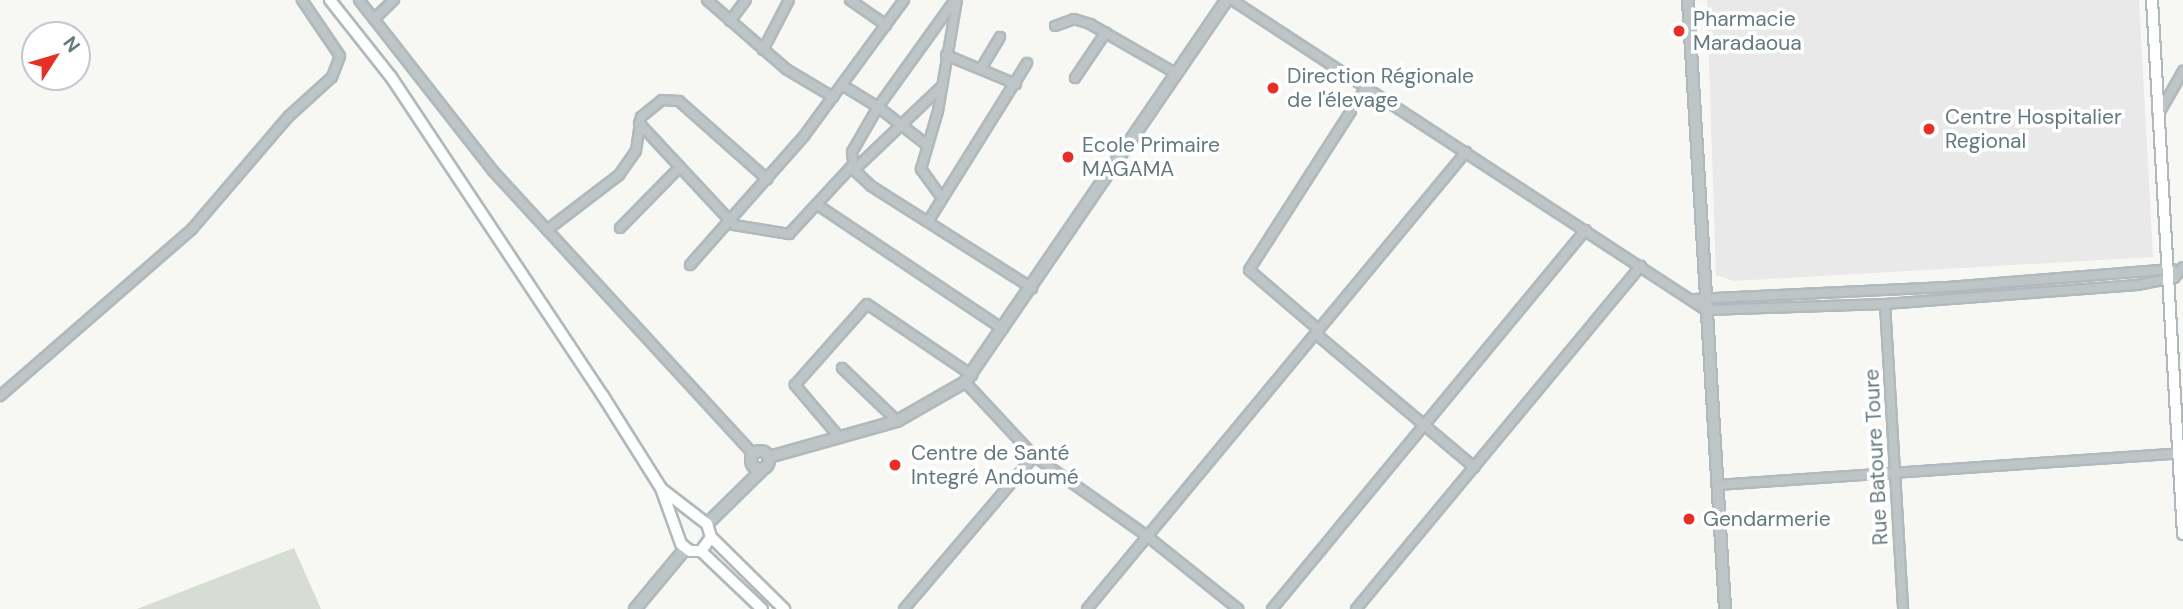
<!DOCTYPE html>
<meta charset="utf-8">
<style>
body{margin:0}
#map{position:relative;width:2183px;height:609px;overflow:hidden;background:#f7f7f4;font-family:"DM Sans",sans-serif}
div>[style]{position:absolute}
.built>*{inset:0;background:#e8e9e8}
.green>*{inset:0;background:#d8ddd3}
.roads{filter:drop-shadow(2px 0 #b0b9bc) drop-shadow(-2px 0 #b0b9bc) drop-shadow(0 2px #b0b9bc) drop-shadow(0 -2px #b0b9bc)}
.minor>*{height:8px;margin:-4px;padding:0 4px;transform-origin:4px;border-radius:4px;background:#bec5c7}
.tertiary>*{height:10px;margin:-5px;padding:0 5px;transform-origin:5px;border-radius:5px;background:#bec5c7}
.tertiary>.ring{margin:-5px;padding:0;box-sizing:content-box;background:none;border:10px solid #bec5c7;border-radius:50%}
.secondary>*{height:10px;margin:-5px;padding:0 5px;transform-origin:5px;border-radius:5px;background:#fff}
.dots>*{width:19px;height:19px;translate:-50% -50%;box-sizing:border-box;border:4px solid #fff;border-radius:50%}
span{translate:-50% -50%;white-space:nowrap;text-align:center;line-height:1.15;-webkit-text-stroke:7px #fff;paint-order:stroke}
.poi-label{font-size:21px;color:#627980}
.left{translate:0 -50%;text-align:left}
.street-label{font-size:21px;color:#627980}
.north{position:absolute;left:21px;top:21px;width:70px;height:70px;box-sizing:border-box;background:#fff;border:2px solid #c0c9cc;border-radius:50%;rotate:53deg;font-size:19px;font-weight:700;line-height:28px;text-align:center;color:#627980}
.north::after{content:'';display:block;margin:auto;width:24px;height:32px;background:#e62f26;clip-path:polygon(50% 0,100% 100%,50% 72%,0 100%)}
</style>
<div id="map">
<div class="built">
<div style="clip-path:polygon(1707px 0,2139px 0,2153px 257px,1734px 281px,1716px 275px)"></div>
</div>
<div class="green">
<div style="clip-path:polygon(294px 548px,321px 609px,137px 609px,178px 593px)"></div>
</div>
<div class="roads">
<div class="minor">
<div style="left:359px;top:0;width:217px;rotate:51.9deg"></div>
<div style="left:493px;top:171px;width:384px;rotate:47.4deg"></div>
<div style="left:707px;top:0;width:105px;rotate:41.1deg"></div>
<div style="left:786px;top:69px;width:55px;rotate:30.8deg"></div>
<div style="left:850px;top:0;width:44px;rotate:34.8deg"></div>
<div style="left:1232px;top:0;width:566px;rotate:33.19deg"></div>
<div style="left:1706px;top:310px;width:179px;rotate:-1.9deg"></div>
<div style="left:1885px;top:304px;width:253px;rotate:-4.3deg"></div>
<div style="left:2137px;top:285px;width:38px;rotate:-11deg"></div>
<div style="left:2174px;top:278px;width:14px;rotate:-51deg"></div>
<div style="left:374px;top:19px;width:28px;rotate:-44deg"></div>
<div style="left:730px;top:21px;width:26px;rotate:-53deg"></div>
<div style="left:1055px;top:26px;width:20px;rotate:-20deg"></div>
<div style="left:1074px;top:19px;width:17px;rotate:17deg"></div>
<div style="left:1090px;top:24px;width:100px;rotate:29.9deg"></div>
<div style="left:763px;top:50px;width:56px;rotate:-62.5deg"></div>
<div style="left:946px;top:55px;width:76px;rotate:22.5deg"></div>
<div style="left:982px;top:67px;width:35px;rotate:-59deg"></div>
<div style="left:1075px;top:78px;width:55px;rotate:-56deg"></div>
<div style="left:842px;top:85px;width:42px;rotate:31.4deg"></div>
<div style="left:878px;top:107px;width:52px;rotate:120deg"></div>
<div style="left:852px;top:152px;width:18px;rotate:84deg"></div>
<div style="left:854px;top:170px;width:23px;rotate:43deg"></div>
<div style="left:871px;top:186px;width:191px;rotate:32.4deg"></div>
<div style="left:2158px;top:115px;width:51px;rotate:-60.4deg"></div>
<div style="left:639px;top:123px;width:139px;rotate:47deg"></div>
<div style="left:734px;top:225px;width:56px;rotate:9.3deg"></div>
<div style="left:789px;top:234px;width:91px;rotate:-47.2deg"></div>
<div style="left:927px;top:145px;width:62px;rotate:-142.2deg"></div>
<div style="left:878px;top:107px;width:132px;rotate:-54.3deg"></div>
<div style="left:854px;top:170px;width:119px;rotate:-43.6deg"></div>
<div style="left:942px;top:198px;width:36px;rotate:-126deg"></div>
<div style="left:921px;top:169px;width:60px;rotate:-73.7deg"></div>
<div style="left:938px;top:111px;width:113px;rotate:-80.3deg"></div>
<div style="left:819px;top:206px;width:221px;rotate:33.8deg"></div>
<div style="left:929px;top:220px;width:185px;rotate:-58deg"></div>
<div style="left:620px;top:228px;width:83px;rotate:-45.5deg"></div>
<div style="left:547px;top:230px;width:91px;rotate:-37.4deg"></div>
<div style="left:619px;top:175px;width:29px;rotate:-55deg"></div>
<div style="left:636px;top:151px;width:34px;rotate:-82deg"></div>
<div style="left:641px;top:117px;width:27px;rotate:-39deg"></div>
<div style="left:662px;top:100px;width:17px;rotate:3deg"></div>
<div style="left:679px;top:101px;width:118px;rotate:41.6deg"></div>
<div style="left:690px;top:265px;width:172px;rotate:-48.5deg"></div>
<div style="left:804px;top:136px;width:169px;rotate:-53.7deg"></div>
<div style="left:1694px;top:299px;width:254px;rotate:-2.7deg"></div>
<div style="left:1948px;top:287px;width:225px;rotate:-4.6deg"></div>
<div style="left:1885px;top:304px;width:306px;rotate:86.6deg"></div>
<div style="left:1319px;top:330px;width:92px;rotate:-139.4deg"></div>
<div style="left:1249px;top:270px;width:216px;rotate:-57.3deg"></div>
<div style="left:1316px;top:334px;width:207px;rotate:40.1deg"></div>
<div style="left:842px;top:368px;width:76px;rotate:43.9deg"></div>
<div style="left:965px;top:382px;width:101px;rotate:47deg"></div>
<div style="left:1034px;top:456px;width:138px;rotate:35.3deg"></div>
<div style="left:1147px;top:536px;width:117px;rotate:38.7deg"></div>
<div style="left:0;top:396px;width:254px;rotate:-41deg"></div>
<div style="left:192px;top:229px;width:149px;rotate:-49.4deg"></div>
<div style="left:289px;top:116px;width:58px;rotate:-42.2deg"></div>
<div style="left:332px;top:77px;width:22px;rotate:-69deg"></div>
<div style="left:340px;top:56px;width:68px;rotate:-124.2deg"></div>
<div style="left:840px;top:438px;width:70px;rotate:-130.3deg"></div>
<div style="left:795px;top:385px;width:108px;rotate:-48.4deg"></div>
<div style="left:867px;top:304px;width:127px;rotate:34.1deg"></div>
<div style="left:1717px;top:485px;width:465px;rotate:-3.9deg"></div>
<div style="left:904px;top:609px;width:201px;rotate:-49.6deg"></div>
<div style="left:1087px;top:609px;width:594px;rotate:-50.33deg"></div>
<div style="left:1272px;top:609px;width:492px;rotate:-50.4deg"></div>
<div style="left:1356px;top:609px;width:446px;rotate:-50.3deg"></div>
</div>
<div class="tertiary">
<div style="left:1688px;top:0;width:610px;rotate:86.52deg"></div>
<div class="ring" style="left:751px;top:451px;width:8px;height:8px"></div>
<div style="left:769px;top:457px;width:133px;rotate:-15.7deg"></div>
<div style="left:897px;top:421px;width:78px;rotate:-29.8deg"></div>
<div style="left:965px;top:382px;width:463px;rotate:-55.6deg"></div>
<div style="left:707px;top:524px;width:81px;rotate:-44.5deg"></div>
<div style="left:635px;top:609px;width:78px;rotate:-50.2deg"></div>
</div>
<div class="secondary">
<div style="left:330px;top:0;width:98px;rotate:51.6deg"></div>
<div style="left:391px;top:77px;width:383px;rotate:56.4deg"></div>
<div style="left:603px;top:396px;width:109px;rotate:57.8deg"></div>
<div style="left:661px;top:488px;width:59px;rotate:70.3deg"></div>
<div style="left:681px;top:544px;width:11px;rotate:38deg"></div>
<div style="left:690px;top:551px;width:11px"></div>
<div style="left:701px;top:551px;width:17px;rotate:-54deg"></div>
<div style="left:2152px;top:0;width:535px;rotate:86.68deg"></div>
<div style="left:663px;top:490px;width:56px;rotate:37.7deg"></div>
<div style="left:707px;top:524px;width:14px;rotate:73deg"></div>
<div style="left:711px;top:537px;width:103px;rotate:44.6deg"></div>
<div style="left:701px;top:551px;width:84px;rotate:43.6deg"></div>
</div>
</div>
<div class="dots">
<div style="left:1679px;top:31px;background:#e62f26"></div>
<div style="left:1273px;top:88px;background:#e62f26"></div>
<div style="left:1929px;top:129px;background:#e62f26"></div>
<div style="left:1068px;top:157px;background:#e62f26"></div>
<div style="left:895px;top:465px;background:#e62f26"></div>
<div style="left:1689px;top:519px;background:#e62f26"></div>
</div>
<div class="poi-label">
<span class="left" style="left:1693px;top:31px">Pharmacie<br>Maradaoua</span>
<span class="left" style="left:1287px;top:88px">Direction Régionale<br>de l'élevage</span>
<span class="left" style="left:1945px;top:129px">Centre Hospitalier<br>Regional</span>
<span class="left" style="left:1082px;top:157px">Ecole Primaire<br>MAGAMA</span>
<span class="left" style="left:911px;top:465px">Centre de Santé<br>Integré Andoumé</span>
<span class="left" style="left:1703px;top:519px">Gendarmerie</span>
</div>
<div class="street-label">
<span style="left:1876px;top:457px;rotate:-93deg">Rue Batoure Toure</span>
</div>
<div class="north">N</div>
</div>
